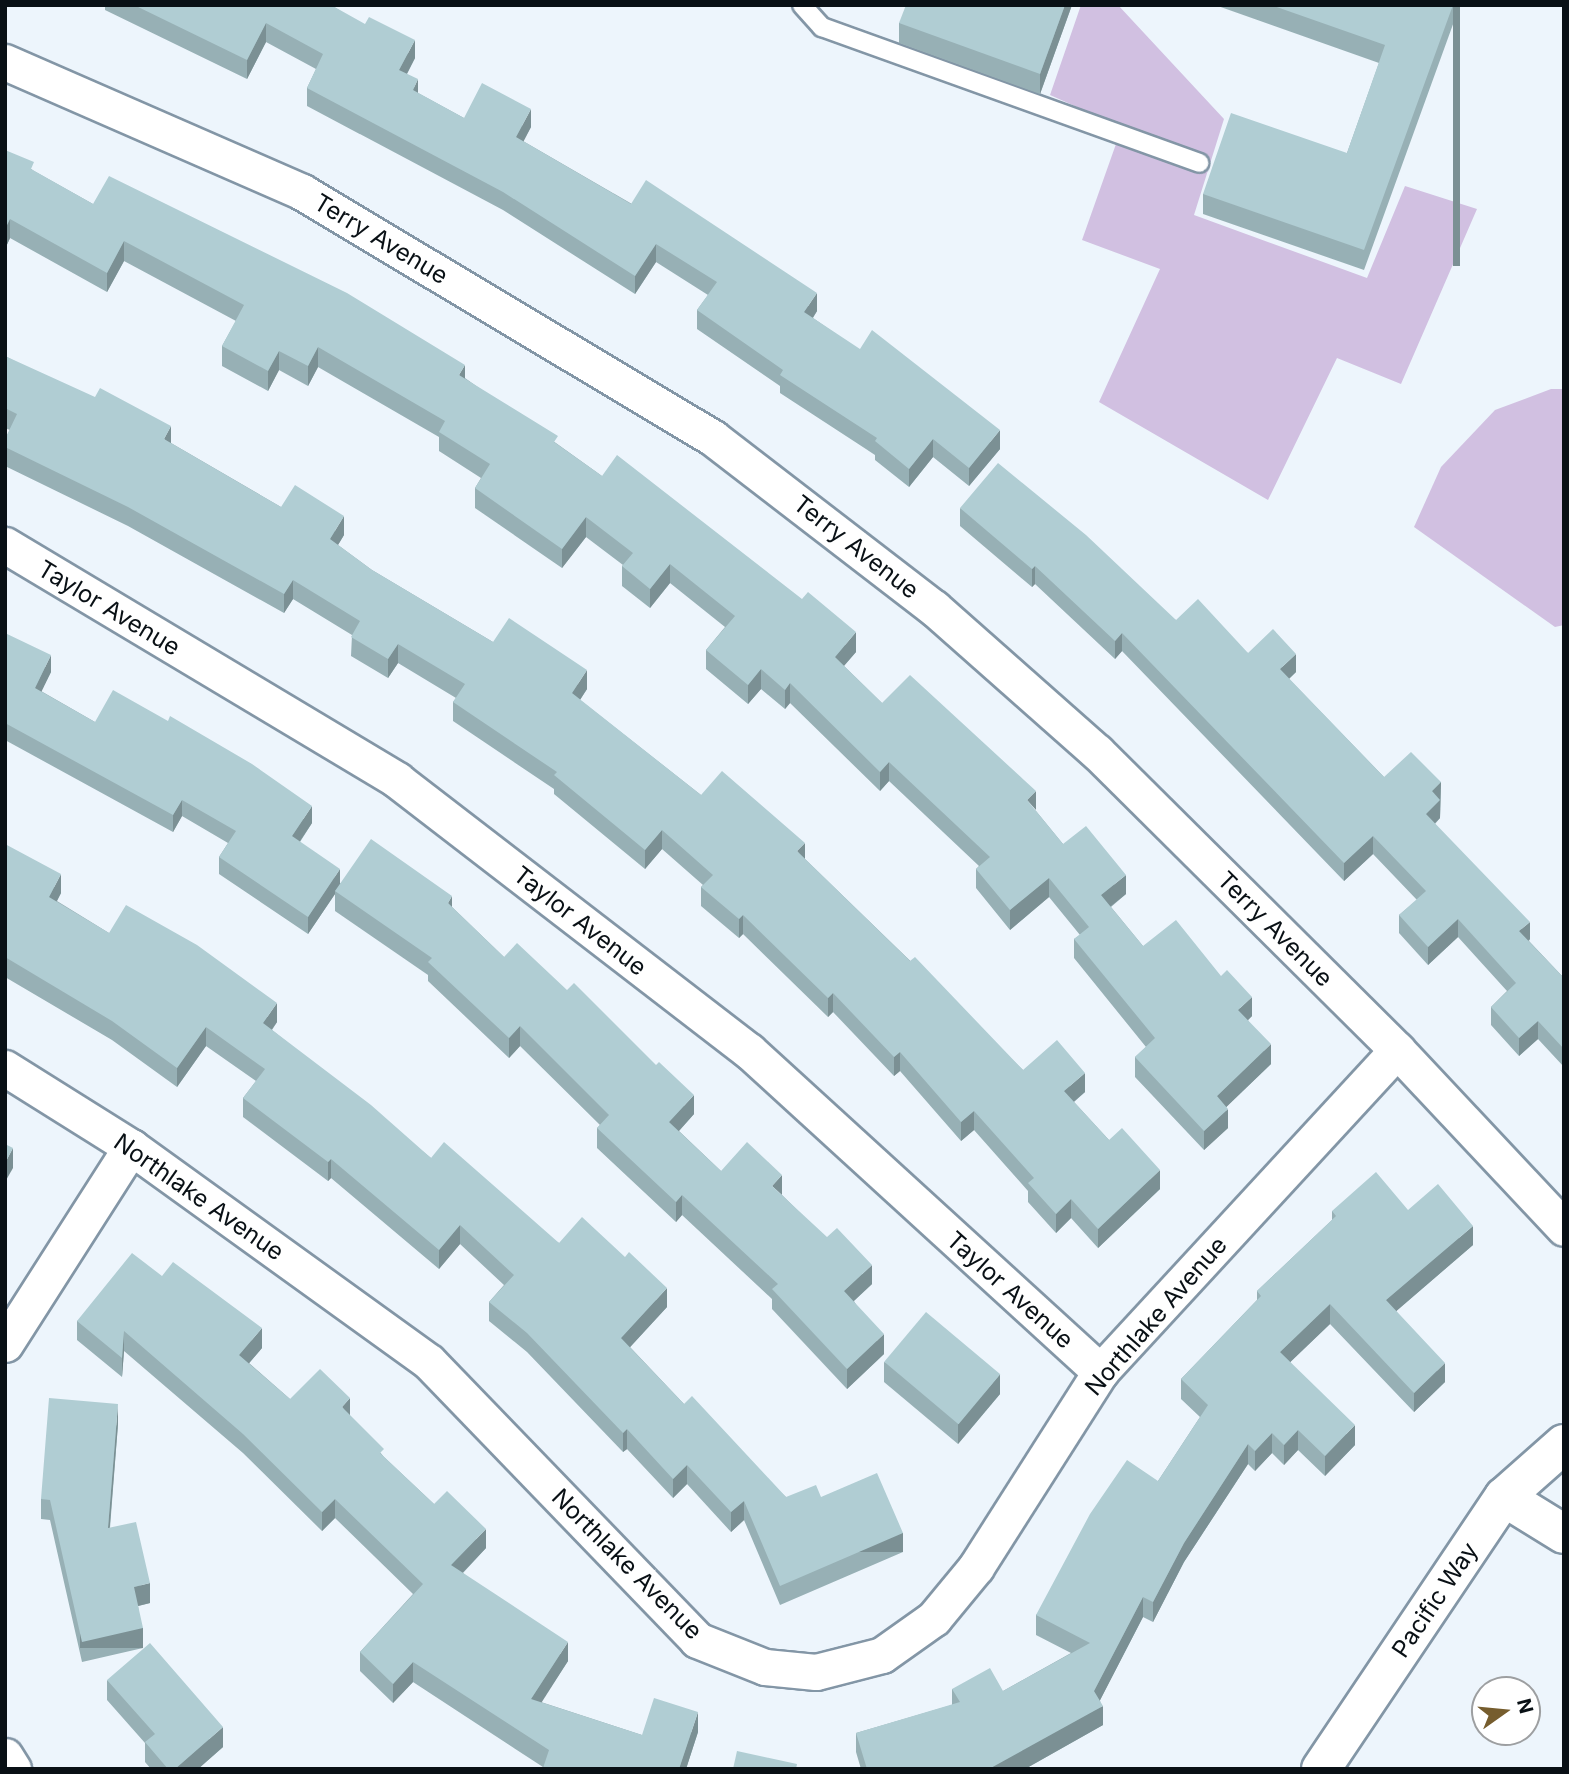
<!DOCTYPE html>
<style>
body{margin:0}
#map{position:relative;width:1569px;height:1774px;overflow:hidden;background:#edf5fc;font-family:Inter,sans-serif}
div>[style]{position:absolute}
.green>*{inset:0;background:#d1c0e1}
.roads{filter:drop-shadow(2px 0 #8396a6) drop-shadow(-2px 0 #8396a6) drop-shadow(0 2px #8396a6) drop-shadow(0 -2px #8396a6)}
.service>*{height:18px;margin:-9px;padding:0 9px;transform-origin:9px;border-radius:9px;background:#fff}
.minor>*{height:35px;margin:-17.5px;padding:0 17.5px;transform-origin:17.5px;border-radius:17.5px;background:#fff}
.tertiary>*{height:38px;margin:-19px;padding:0 19px;transform-origin:19px;border-radius:19px;background:#fff}
.secondary>*{height:38px;margin:-19px;padding:0 19px;transform-origin:19px;border-radius:19px;background:#fff}
.wall>*{inset:0;background:#97b0b5}
.shaded-wall>*{inset:0;background:#7b9094;transform-origin:0 0}
.building>*{inset:0;background:#b0cdd3;transform-origin:0 0}
span{translate:-50% -50%;white-space:nowrap;text-align:center;line-height:1.15;-webkit-text-stroke:5px #fff;paint-order:stroke}
.street-label{font-size:24px;color:#091015}
.frame{position:absolute;inset:0;border:7px solid #091015;pointer-events:none}
.north{position:absolute;left:1471px;top:1676px;width:70px;height:70px;box-sizing:border-box;background:#fff;border:2px solid #9d9fa1;border-radius:50%;rotate:75deg;font-size:19px;font-weight:700;line-height:28px;text-align:center;color:#091015}
.north::after{content:'';display:block;margin:auto;width:24px;height:32px;background:#765d2e;clip-path:polygon(50% 0,100% 100%,50% 72%,0 100%)}
</style>
<div id="map">
<div class="green">
<div style="clip-path:polygon(1081px 5px,1118px 5px,1224px 119px,1194px 215px,1367px 278px,1405px 186px,1477px 209px,1401px 384px,1337px 358px,1268px 500px,1099px 402px,1160px 269px,1082px 240px,1122px 127px,1050px 95px)"></div>
<div style="clip-path:polygon(1551px 389px,1564px 389px,1564px 625px,1555px 627px,1414px 527px,1441px 467px,1495px 410px)"></div>
</div>
<div class="roads">
<div class="service">
<div style="left:802px;top:5px;width:30px;rotate:48deg"></div>
<div style="left:822px;top:27px;width:401px;rotate:19.8deg"></div>
</div>
<div class="minor">
<div style="left:5px;top:62px;width:324px;rotate:23.6deg"></div>
<div style="left:302px;top:192px;width:479px;rotate:30.9deg"></div>
<div style="left:713px;top:438px;width:279px;rotate:37.6deg"></div>
<div style="left:934px;top:608px;width:217px;rotate:41.5deg"></div>
<div style="left:1097px;top:752px;width:423px;rotate:44.8deg"></div>
<div style="left:1397px;top:1050px;width:244px;rotate:46.8deg"></div>
<div style="left:5px;top:545px;width:457px;rotate:30.9deg"></div>
<div style="left:397px;top:780px;width:444px;rotate:37.6deg"></div>
<div style="left:749px;top:1051px;width:476px;rotate:42.4deg"></div>
<div style="left:5px;top:1068px;width:149px;rotate:32.1deg"></div>
<div style="left:131px;top:1147px;width:367px;rotate:35.8deg"></div>
<div style="left:429px;top:1362px;width:386px;rotate:46deg"></div>
<div style="left:697px;top:1640px;width:73px;rotate:21.7deg"></div>
<div style="left:765px;top:1667px;width:51px;rotate:5.6deg"></div>
<div style="left:816px;top:1672px;width:68px;rotate:-14.4deg"></div>
<div style="left:882px;top:1655px;width:64px;rotate:-35.4deg"></div>
<div style="left:934px;top:1618px;width:66px;rotate:-50.5deg"></div>
<div style="left:976px;top:1567px;width:231px;rotate:-57.5deg"></div>
<div style="left:1100px;top:1372px;width:438px;rotate:-47.3deg"></div>
<div style="left:5px;top:1344px;width:234px;rotate:-57.4deg"></div>
<div style="left:5px;top:1756px;width:15px;rotate:58deg"></div>
</div>
<div class="tertiary">
<div style="left:1504px;top:1497px;width:70px;rotate:31.7deg"></div>
</div>
<div class="secondary">
<div style="left:1321px;top:1769px;width:328px;rotate:-56.1deg"></div>
<div style="left:1504px;top:1497px;width:80px;rotate:-41.5deg"></div>
</div>
</div>
<div class="wall">
<div style="clip-path:polygon(105px 5px,331px 5px,415px 58px,407px 74px,418px 93px,464px 118px,531px 127px,523px 141px,817px 311px,813px 318px,1000px 449px,969px 486px,933px 457px,909px 487px,875px 460px,875px 455px,780px 393px,780px 386px,697px 329px,697px 310px,708px 295px,656px 262px,635px 294px,503px 210px,307px 106px,307px 88px,316px 69px,266px 42px,247px 79px,105px 10px)"></div>
<div style="clip-path:polygon(1072px 5px,1040px 94px,899px 43px,899px 23px)"></div>
<div style="clip-path:polygon(1215px 5px,1460px 5px,1364px 270px,1203px 214px,1203px 194px,1347px 153px,1379px 63px)"></div>
<div style="clip-path:polygon(5px 150px,34px 171px,93px 204px,465px 378px,602px 476px,856px 652px,844px 666px,882px 703px,1036px 811px,1063px 844px,1126px 894px,1111px 907px,1143px 946px,1252px 1016px,1248px 1020px,1271px 1064px,1226px 1107px,1228px 1128px,1204px 1150px,1135px 1077px,1135px 1057px,1146px 1047px,1074px 958px,1074px 939px,1080px 935px,1049px 897px,1010px 930px,976px 888px,976px 869px,979px 866px,889px 781px,880px 791px,790px 703px,785px 709px,761px 689px,748px 704px,706px 669px,706px 650px,725px 627px,670px 583px,650px 608px,622px 586px,622px 566px,623px 565px,586px 537px,562px 568px,475px 508px,475px 488px,481px 478px,439px 451px,439px 437px,318px 367px,308px 386px,279px 370px,268px 391px,222px 366px,222px 346px,236px 321px,124px 261px,107px 292px,10px 238px,5px 249px)"></div>
<div style="clip-path:polygon(5px 356px,171px 443px,281px 507px,344px 535px,338px 545px,372px 570px,493px 642px,587px 689px,580px 700px,701px 795px,805px 859px,1023px 1070px,1085px 1092px,1074px 1102px,1109px 1140px,1160px 1189px,1098px 1248px,1071px 1218px,1056px 1233px,1028px 1202px,1028px 1191px,974px 1130px,961px 1141px,900px 1071px,894px 1076px,833px 1012px,828px 1017px,743px 934px,739px 938px,701px 906px,701px 887px,703px 885px,662px 849px,645px 869px,554px 794px,554px 789px,453px 721px,453px 702px,456px 698px,398px 663px,388px 678px,351px 656px,352px 635px,293px 599px,284px 613px,128px 526px,5px 466px,5px 439px,10px 430px,5px 428px)"></div>
<div style="clip-path:polygon(960px 508px,1176px 620px,1248px 653px,1296px 672px,1289px 679px,1384px 777px,1441px 782px,1440px 818px,1435px 824px,1530px 939px,1529px 941px,1564px 978px,1564px 1067px,1538px 1039px,1519px 1056px,1491px 1025px,1491px 1007px,1507px 991px,1458px 937px,1428px 965px,1399px 933px,1399px 915px,1417px 900px,1373px 854px,1344px 881px,1122px 651px,1115px 659px,1035px 584px,1032px 587px,960px 526px)"></div>
<div style="clip-path:polygon(5px 633px,51px 672px,41px 691px,95px 722px,312px 823px,300px 842px,340px 883px,452px 907px,504px 957px,694px 1114px,679px 1131px,721px 1171px,782px 1195px,872px 1284px,854px 1301px,884px 1354px,847px 1389px,772px 1309px,772px 1299px,682px 1215px,676px 1222px,597px 1148px,597px 1128px,600px 1125px,520px 1046px,509px 1058px,428px 981px,428px 975px,335px 911px,335px 894px,308px 934px,219px 874px,219px 857px,228px 843px,182px 816px,173px 832px,5px 740px)"></div>
<div style="clip-path:polygon(5px 844px,61px 893px,57px 901px,109px 933px,277px 1022px,272px 1030px,431px 1158px,559px 1243px,667px 1307px,630px 1347px,684px 1404px,786px 1497px,821px 1497px,903px 1552px,780px 1605px,744px 1520px,731px 1532px,687px 1484px,673px 1498px,627px 1449px,623px 1452px,527px 1352px,489px 1321px,489px 1302px,504px 1285px,460px 1244px,439px 1269px,331px 1178px,328px 1181px,243px 1117px,243px 1098px,256px 1081px,206px 1046px,177px 1087px,112px 1040px,5px 977px)"></div>
<div style="clip-path:polygon(1408px 1210px,1473px 1245px,1396px 1311px,1445px 1382px,1414px 1412px,1330px 1324px,1290px 1362px,1355px 1445px,1325px 1476px,1298px 1450px,1284px 1465px,1272px 1453px,1255px 1471px,1248px 1464px,1184px 1562px,1153px 1622px,1143px 1617px,1100px 1700px,1103px 1725px,1025px 1769px,861px 1769px,856px 1752px,856px 1733px,952px 1705px,952px 1689px,1003px 1691px,1071px 1653px,1036px 1635px,1036px 1615px,1158px 1481px,1200px 1417px,1181px 1399px,1181px 1379px,1257px 1300px,1257px 1291px,1332px 1220px,1332px 1211px)"></div>
<div style="clip-path:polygon(162px 1276px,262px 1348px,249px 1363px,290px 1399px,350px 1416px,384px 1457px,434px 1504px,486px 1548px,463px 1573px,568px 1661px,541px 1702px,642px 1735px,698px 1732px,686px 1769px,543px 1769px,543px 1767px,413px 1682px,393px 1703px,360px 1671px,360px 1652px,413px 1594px,335px 1518px,322px 1531px,243px 1453px,124px 1351px,122px 1377px,77px 1340px,77px 1321px)"></div>
<div style="clip-path:polygon(884px 1362px,1000px 1394px,958px 1444px,884px 1382px)"></div>
<div style="clip-path:polygon(118px 1424px,110px 1528px,150px 1603px,138px 1606px,143px 1648px,82px 1662px,50px 1520px,41px 1519px,41px 1499px)"></div>
<div style="clip-path:polygon(107px 1680px,223px 1747px,198px 1769px,151px 1769px,145px 1762px,145px 1743px,107px 1700px)"></div>
</div>
<div class="shaded-wall">
<div style="clip-path:polygon(1065px 5px,1072px 5px,1040px 94px,1040px 74px)"></div>
<div style="left:1453px;top:5px;width:7px;height:261px"></div>
<div style="clip-path:polygon(266px 23px,266px 42px,247px 79px,247px 60px)"></div>
<div style="clip-path:polygon(415px 40px,415px 58px,399px 89px,399px 70px)"></div>
<div style="clip-path:polygon(418px 79px,418px 98px,413px 90px)"></div>
<div style="clip-path:polygon(531px 109px,531px 127px,516px 156px,516px 137px)"></div>
<div style="clip-path:polygon(10px 219px,10px 238px,5px 249px,5px 229px)"></div>
<div style="clip-path:polygon(124px 241px,124px 261px,107px 292px,107px 273px)"></div>
<div style="clip-path:polygon(656px 244px,656px 262px,635px 294px,635px 276px)"></div>
<div style="clip-path:polygon(817px 293px,817px 311px,804px 331px,804px 312px)"></div>
<div style="clip-path:polygon(318px 347px,318px 367px,308px 386px,308px 366px)"></div>
<div style="clip-path:polygon(279px 351px,279px 370px,268px 391px,268px 371px)"></div>
<div style="clip-path:polygon(465px 365px,465px 384px,459px 375px)"></div>
<div style="clip-path:polygon(171px 426px,171px 445px,164px 439px)"></div>
<div style="clip-path:polygon(1000px 430px,1000px 449px,969px 486px,969px 468px)"></div>
<div style="clip-path:polygon(933px 439px,933px 457px,909px 487px,909px 469px)"></div>
<div style="clip-path:polygon(344px 516px,344px 535px,330px 558px,330px 539px)"></div>
<div style="clip-path:polygon(586px 517px,586px 537px,562px 568px,562px 549px)"></div>
<div style="clip-path:polygon(670px 564px,670px 583px,650px 608px,650px 589px)"></div>
<div style="clip-path:polygon(1035px 566px,1035px 584px,1032px 587px,1032px 569px)"></div>
<div style="clip-path:polygon(293px 580px,293px 599px,284px 613px,284px 594px)"></div>
<div style="clip-path:polygon(856px 632px,856px 652px,835px 676px,835px 657px)"></div>
<div style="clip-path:polygon(1122px 633px,1122px 651px,1115px 659px,1115px 641px)"></div>
<div style="clip-path:polygon(398px 644px,398px 663px,388px 678px,388px 659px)"></div>
<div style="clip-path:polygon(1296px 654px,1296px 672px,1280px 687px,1280px 669px)"></div>
<div style="clip-path:polygon(51px 655px,51px 672px,35px 705px,35px 688px)"></div>
<div style="clip-path:polygon(761px 669px,761px 689px,748px 704px,748px 685px)"></div>
<div style="clip-path:polygon(587px 670px,587px 689px,572px 712px,572px 693px)"></div>
<div style="clip-path:polygon(790px 683px,790px 703px,785px 709px,785px 690px)"></div>
<div style="clip-path:polygon(889px 762px,889px 781px,880px 791px,880px 772px)"></div>
<div style="clip-path:polygon(1441px 782px,1440px 818px,1426px 832px,1426px 814px,1432px 791px)"></div>
<div style="clip-path:polygon(1036px 791px,1036px 810px,1027px 800px)"></div>
<div style="clip-path:polygon(182px 800px,182px 816px,173px 832px,173px 815px)"></div>
<div style="clip-path:polygon(312px 806px,312px 823px,292px 853px,292px 836px)"></div>
<div style="clip-path:polygon(662px 830px,662px 849px,645px 869px,645px 850px)"></div>
<div style="clip-path:polygon(1373px 836px,1373px 854px,1344px 881px,1344px 863px)"></div>
<div style="clip-path:polygon(805px 843px,805px 862px,797px 851px)"></div>
<div style="clip-path:polygon(340px 869px,340px 886px,335px 891px,335px 894px,308px 934px,308px 917px)"></div>
<div style="clip-path:polygon(61px 874px,61px 893px,49px 916px,49px 897px)"></div>
<div style="clip-path:polygon(1126px 875px,1126px 894px,1101px 914px,1101px 895px)"></div>
<div style="clip-path:polygon(1049px 878px,1049px 897px,1010px 930px,1010px 910px)"></div>
<div style="clip-path:polygon(452px 896px,452px 916px,448px 903px)"></div>
<div style="clip-path:polygon(743px 915px,743px 934px,739px 938px,739px 919px)"></div>
<div style="clip-path:polygon(1458px 919px,1458px 937px,1428px 965px,1428px 947px)"></div>
<div style="clip-path:polygon(1530px 922px,1530px 939px,1519px 949px,1519px 931px)"></div>
<div style="clip-path:polygon(833px 993px,833px 1012px,828px 1017px,828px 998px)"></div>
<div style="clip-path:polygon(1252px 997px,1252px 1016px,1238px 1030px,1238px 1010px)"></div>
<div style="clip-path:polygon(277px 1003px,277px 1022px,263px 1042px,263px 1023px)"></div>
<div style="clip-path:polygon(1538px 1021px,1538px 1039px,1519px 1056px,1519px 1038px)"></div>
<div style="clip-path:polygon(520px 1026px,520px 1046px,509px 1058px,509px 1038px)"></div>
<div style="clip-path:polygon(206px 1027px,206px 1046px,177px 1087px,177px 1068px)"></div>
<div style="clip-path:polygon(1271px 1044px,1271px 1064px,1217px 1116px,1217px 1096px)"></div>
<div style="clip-path:polygon(900px 1052px,900px 1071px,894px 1076px,894px 1057px)"></div>
<div style="clip-path:polygon(1085px 1073px,1085px 1092px,1064px 1110px,1064px 1091px)"></div>
<div style="clip-path:polygon(694px 1095px,694px 1114px,669px 1142px,669px 1122px)"></div>
<div style="clip-path:polygon(1228px 1109px,1228px 1128px,1204px 1150px,1204px 1131px)"></div>
<div style="clip-path:polygon(974px 1111px,974px 1130px,961px 1141px,961px 1122px)"></div>
<div style="clip-path:polygon(13px 1148px,13px 1168px,5px 1182px,5px 1163px)"></div>
<div style="clip-path:polygon(331px 1159px,331px 1178px,328px 1181px,328px 1162px)"></div>
<div style="clip-path:polygon(1160px 1170px,1160px 1189px,1098px 1248px,1098px 1229px)"></div>
<div style="clip-path:polygon(782px 1175px,782px 1195px,772px 1186px)"></div>
<div style="clip-path:polygon(682px 1195px,682px 1215px,676px 1222px,676px 1202px)"></div>
<div style="clip-path:polygon(1071px 1199px,1071px 1218px,1056px 1233px,1056px 1214px)"></div>
<div style="clip-path:polygon(460px 1225px,460px 1244px,439px 1269px,439px 1250px)"></div>
<div style="clip-path:polygon(1473px 1226px,1473px 1245px,1386px 1320px,1386px 1300px)"></div>
<div style="clip-path:polygon(872px 1265px,872px 1284px,844px 1310px,844px 1291px)"></div>
<div style="clip-path:polygon(667px 1288px,667px 1307px,621px 1357px,621px 1338px)"></div>
<div style="clip-path:polygon(1330px 1304px,1330px 1324px,1280px 1372px,1280px 1352px)"></div>
<div style="clip-path:polygon(262px 1328px,262px 1348px,239px 1375px,239px 1355px)"></div>
<div style="clip-path:polygon(124px 1331px,124px 1351px,122px 1377px,122px 1358px)"></div>
<div style="clip-path:polygon(884px 1334px,884px 1354px,847px 1389px,847px 1369px)"></div>
<div style="clip-path:polygon(1445px 1363px,1445px 1382px,1414px 1412px,1414px 1393px)"></div>
<div style="clip-path:polygon(1000px 1374px,1000px 1394px,958px 1444px,958px 1424px)"></div>
<div style="clip-path:polygon(350px 1398px,350px 1418px,342px 1407px)"></div>
<div style="clip-path:polygon(118px 1404px,118px 1424px,108px 1548px,108px 1528px)"></div>
<div style="clip-path:polygon(1355px 1425px,1355px 1445px,1325px 1476px,1325px 1456px)"></div>
<div style="clip-path:polygon(627px 1429px,627px 1449px,623px 1452px,623px 1433px)"></div>
<div style="clip-path:polygon(1298px 1430px,1298px 1450px,1284px 1465px,1284px 1445px)"></div>
<div style="clip-path:polygon(1272px 1433px,1272px 1453px,1255px 1471px,1255px 1451px)"></div>
<div style="clip-path:polygon(1248px 1444px,1248px 1464px,1184px 1562px,1153px 1622px,1153px 1602px,1184px 1543px)"></div>
<div style="clip-path:polygon(687px 1465px,687px 1484px,673px 1498px,673px 1479px)"></div>
<div style="clip-path:polygon(335px 1499px,335px 1518px,322px 1531px,322px 1512px)"></div>
<div style="clip-path:polygon(744px 1501px,744px 1520px,731px 1532px,731px 1512px)"></div>
<div style="clip-path:polygon(486px 1529px,486px 1548px,451px 1585px,451px 1565px)"></div>
<div style="left:903px;top:1533px;width:19px;height:134px;rotate:90deg"></div>
<div style="clip-path:polygon(150px 1583px,150px 1603px,134px 1607px,134px 1587px)"></div>
<div style="clip-path:polygon(1143px 1597px,1143px 1617px,1095px 1710px,1103px 1706px,1103px 1725px,1025px 1769px,989px 1769px,1094px 1691px)"></div>
<div style="left:143px;top:1628px;width:20px;height:63px;rotate:90deg"></div>
<div style="clip-path:polygon(568px 1642px,568px 1661px,531px 1719px,531px 1699px)"></div>
<div style="clip-path:polygon(413px 1662px,413px 1682px,393px 1703px,393px 1684px)"></div>
<div style="clip-path:polygon(698px 1712px,698px 1732px,686px 1769px,679px 1769px)"></div>
<div style="clip-path:polygon(223px 1727px,223px 1747px,198px 1769px,175px 1769px)"></div>
</div>
<div class="building">
<div style="clip-path:polygon(134px 5px,331px 5px,365px 24px,369px 17px,415px 40px,399px 70px,418px 79px,413px 90px,464px 118px,482px 83px,531px 109px,516px 137px,631px 204px,646px 180px,817px 293px,804px 312px,860px 349px,872px 330px,1000px 430px,969px 468px,933px 439px,909px 469px,875px 441px,877px 438px,780px 375px,783px 370px,697px 310px,717px 282px,656px 244px,635px 276px,503px 192px,307px 88px,323px 54px,266px 23px,247px 60px)"></div>
<div style="clip-path:polygon(906px 5px,1065px 5px,1040px 74px,899px 23px)"></div>
<div style="clip-path:polygon(1271px 5px,1453px 5px,1364px 250px,1203px 194px,1231px 113px,1347px 153px,1385px 45px)"></div>
<div style="clip-path:polygon(5px 150px,34px 162px,31px 169px,93px 204px,109px 176px,347px 293px,465px 365px,459px 375px,558px 436px,554px 442px,602px 476px,617px 455px,802px 599px,808px 592px,856px 632px,835px 657px,882px 703px,910px 675px,1036px 791px,1027px 800px,1063px 844px,1086px 826px,1126px 875px,1101px 895px,1143px 946px,1176px 920px,1221px 976px,1227px 970px,1252px 997px,1238px 1010px,1271px 1044px,1217px 1096px,1228px 1109px,1204px 1131px,1135px 1057px,1155px 1038px,1074px 939px,1089px 927px,1049px 878px,1010px 910px,976px 869px,990px 857px,889px 762px,880px 772px,790px 683px,785px 690px,761px 669px,748px 685px,706px 650px,735px 616px,670px 564px,650px 589px,622px 566px,633px 553px,586px 517px,562px 549px,475px 488px,490px 464px,439px 432px,445px 421px,318px 347px,308px 366px,279px 351px,268px 371px,222px 346px,244px 305px,124px 241px,107px 273px,10px 219px,5px 229px)"></div>
<div style="clip-path:polygon(5px 356px,95px 397px,100px 388px,171px 426px,164px 439px,281px 507px,295px 485px,344px 516px,330px 539px,372px 570px,493px 642px,509px 618px,587px 670px,572px 693px,701px 795px,722px 771px,805px 843px,797px 851px,910px 961px,915px 957px,1023px 1070px,1057px 1040px,1085px 1073px,1064px 1091px,1109px 1140px,1122px 1128px,1160px 1170px,1098px 1229px,1071px 1199px,1056px 1214px,1028px 1183px,1034px 1178px,974px 1111px,961px 1122px,900px 1052px,894px 1057px,833px 993px,828px 998px,743px 915px,739px 919px,701px 887px,713px 875px,662px 830px,645px 850px,554px 775px,557px 772px,453px 702px,465px 684px,398px 644px,388px 659px,351px 637px,360px 621px,293px 580px,284px 594px,128px 507px,5px 447px,5px 439px,17px 414px,5px 408px)"></div>
<div style="clip-path:polygon(998px 463px,1086px 535px,1176px 620px,1198px 599px,1248px 653px,1273px 629px,1296px 654px,1280px 669px,1384px 777px,1411px 752px,1441px 782px,1432px 791px,1440px 800px,1426px 814px,1530px 922px,1519px 931px,1564px 978px,1564px 1049px,1538px 1021px,1519px 1038px,1491px 1007px,1516px 983px,1458px 919px,1428px 947px,1399px 915px,1426px 891px,1373px 836px,1344px 863px,1122px 633px,1115px 641px,1035px 566px,1032px 569px,960px 508px)"></div>
<div style="clip-path:polygon(5px 633px,51px 655px,35px 688px,95px 722px,113px 690px,168px 721px,170px 716px,252px 764px,312px 806px,292px 836px,340px 869px,308px 917px,219px 857px,236px 831px,182px 800px,173px 815px,5px 723px)"></div>
<div style="clip-path:polygon(371px 839px,452px 896px,448px 903px,504px 957px,517px 943px,567px 990px,574px 983px,656px 1065px,659px 1062px,694px 1095px,669px 1122px,721px 1171px,747px 1142px,782px 1175px,772px 1186px,827px 1237px,837px 1228px,872px 1265px,844px 1291px,884px 1334px,847px 1369px,772px 1289px,778px 1284px,682px 1195px,676px 1202px,597px 1128px,609px 1115px,520px 1026px,509px 1038px,428px 962px,432px 958px,335px 891px)"></div>
<div style="clip-path:polygon(5px 844px,61px 874px,49px 897px,109px 933px,126px 905px,197px 945px,277px 1003px,263px 1023px,371px 1105px,431px 1158px,444px 1142px,559px 1243px,582px 1217px,625px 1257px,629px 1252px,667px 1288px,621px 1338px,684px 1404px,692px 1396px,786px 1497px,816px 1485px,821px 1497px,877px 1473px,903px 1533px,780px 1586px,744px 1501px,731px 1512px,687px 1465px,673px 1479px,627px 1429px,623px 1433px,527px 1333px,489px 1302px,514px 1275px,460px 1225px,439px 1250px,331px 1159px,328px 1162px,243px 1098px,265px 1069px,206px 1027px,177px 1068px,112px 1021px,5px 957px)"></div>
<div style="clip-path:polygon(5px 1144px,13px 1148px,5px 1163px)"></div>
<div style="clip-path:polygon(1376px 1172px,1408px 1210px,1438px 1184px,1473px 1226px,1386px 1300px,1445px 1363px,1414px 1393px,1330px 1304px,1280px 1352px,1355px 1425px,1325px 1456px,1298px 1430px,1284px 1445px,1272px 1433px,1255px 1451px,1248px 1444px,1184px 1543px,1153px 1602px,1143px 1597px,1094px 1691px,1103px 1706px,989px 1769px,867px 1769px,856px 1733px,960px 1702px,952px 1689px,990px 1668px,1003px 1691px,1090px 1643px,1036px 1615px,1090px 1514px,1127px 1460px,1158px 1481px,1208px 1405px,1181px 1379px,1261px 1296px,1257px 1291px,1336px 1216px,1332px 1211px)"></div>
<div style="clip-path:polygon(132px 1253px,162px 1276px,173px 1262px,262px 1328px,239px 1355px,290px 1399px,320px 1369px,350px 1398px,342px 1407px,384px 1449px,380px 1453px,434px 1504px,447px 1491px,486px 1529px,451px 1565px,568px 1642px,531px 1699px,642px 1735px,654px 1698px,698px 1712px,679px 1769px,545px 1769px,543px 1768px,549px 1750px,413px 1662px,393px 1684px,360px 1652px,423px 1584px,335px 1499px,322px 1512px,243px 1434px,124px 1331px,122px 1358px,77px 1321px)"></div>
<div style="left:926px;top:1312px;width:97px;height:65px;rotate:40deg"></div>
<div style="clip-path:polygon(49px 1398px,118px 1404px,108px 1528px,136px 1522px,150px 1583px,134px 1587px,143px 1628px,82px 1642px,50px 1500px,41px 1499px)"></div>
<div style="clip-path:polygon(150px 1643px,223px 1727px,175px 1769px,168px 1769px,145px 1742px,155px 1734px,107px 1680px)"></div>
<div style="clip-path:polygon(737px 1751px,797px 1764px,796px 1769px,733px 1769px)"></div>
</div>
<div class="street-label">
<span style="left:381px;top:239px;rotate:31deg">Terry Avenue</span>
<span style="left:856px;top:547px;rotate:38deg">Terry Avenue</span>
<span style="left:109px;top:608px;rotate:31deg">Taylor Avenue</span>
<span style="left:580px;top:921px;rotate:38deg">Taylor Avenue</span>
<span style="left:1275px;top:929px;rotate:45deg">Terry Avenue</span>
<span style="left:199px;top:1197px;rotate:35deg">Northlake Avenue</span>
<span style="left:1010px;top:1290px;rotate:42deg">Taylor Avenue</span>
<span style="left:1156px;top:1316px;rotate:-49deg">Northlake Avenue</span>
<span style="left:627px;top:1564px;rotate:45deg">Northlake Avenue</span>
<span style="left:1435px;top:1600px;rotate:-56deg">Pacific Way</span>
</div>
<div class="frame"></div>
<div class="north">N</div>
</div>
